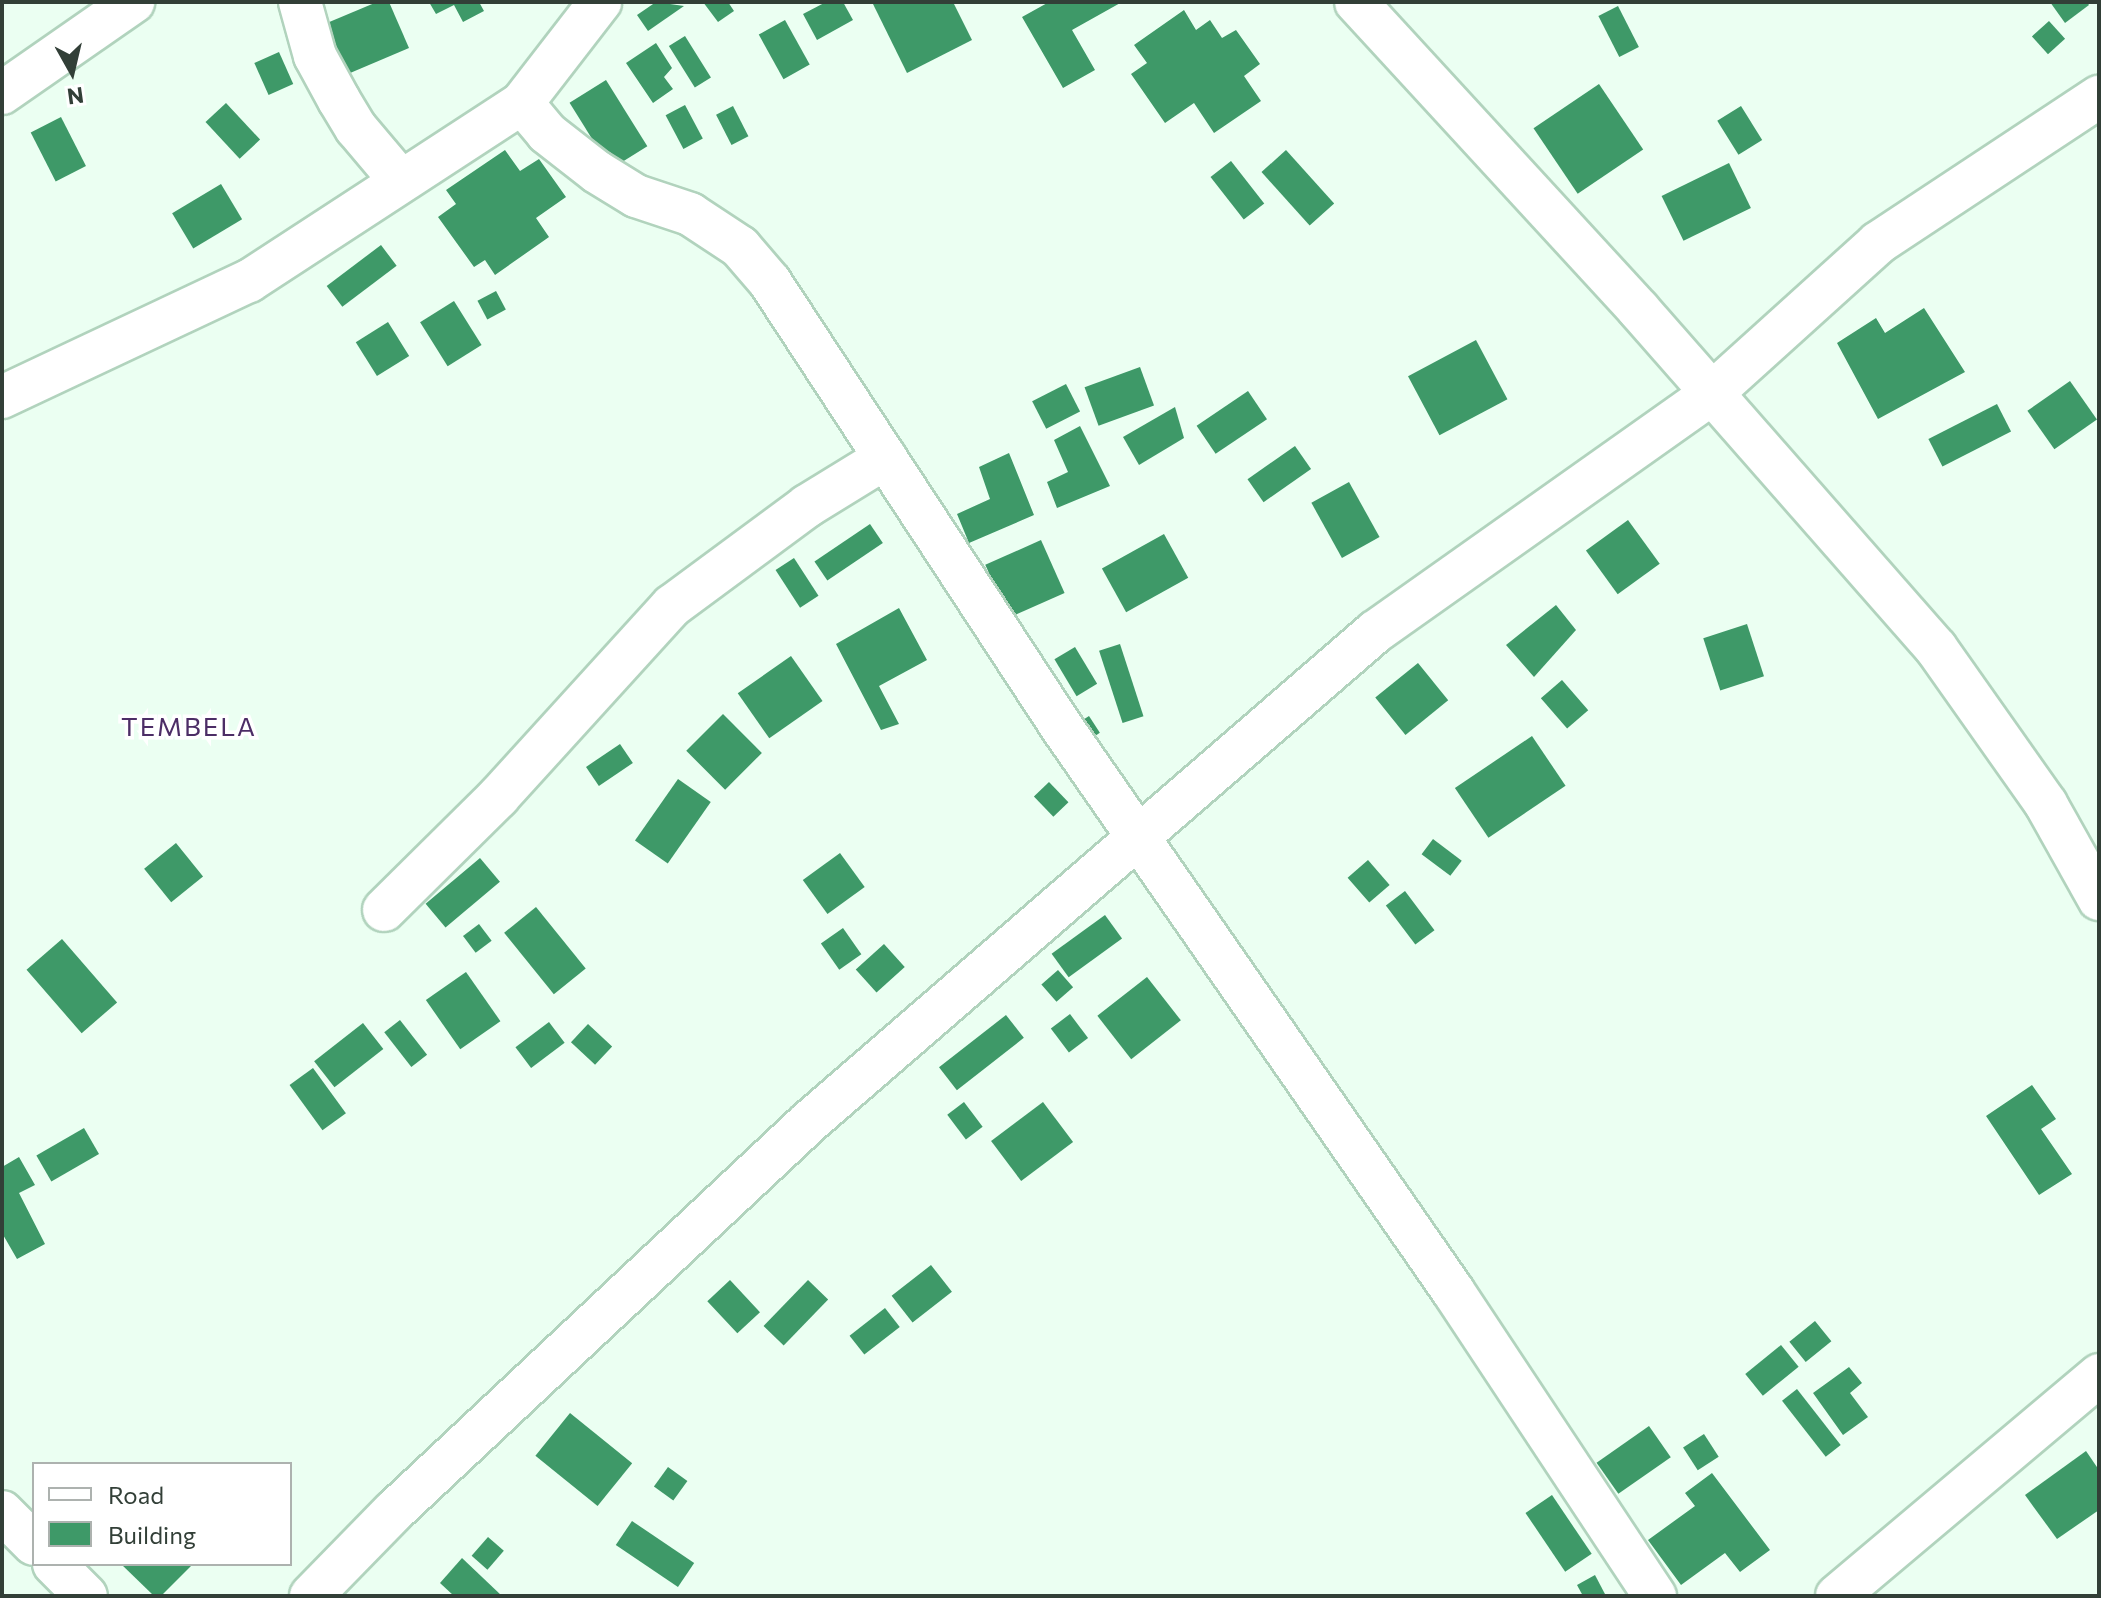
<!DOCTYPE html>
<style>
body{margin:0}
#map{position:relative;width:2101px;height:1598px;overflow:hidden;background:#ebfff2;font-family:Commissioner,sans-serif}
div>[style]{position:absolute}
.building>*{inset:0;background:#3e9968;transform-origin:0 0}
.roads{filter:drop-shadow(2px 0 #b1d3bd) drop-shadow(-2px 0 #b1d3bd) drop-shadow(0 2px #b1d3bd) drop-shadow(0 -2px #b1d3bd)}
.minor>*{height:42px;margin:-21px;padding:0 21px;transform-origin:21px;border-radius:21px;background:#fff}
span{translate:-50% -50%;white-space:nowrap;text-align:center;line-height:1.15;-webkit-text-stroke:7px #fff;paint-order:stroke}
.quarter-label{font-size:26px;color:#4c2d66;letter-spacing:2px}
.frame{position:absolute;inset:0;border:4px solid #323f37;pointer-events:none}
.legend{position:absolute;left:32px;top:1462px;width:260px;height:104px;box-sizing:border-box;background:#fff;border:2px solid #adb2af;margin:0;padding:10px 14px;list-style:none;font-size:24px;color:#323f37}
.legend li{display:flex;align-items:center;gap:16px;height:40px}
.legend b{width:40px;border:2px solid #adb2af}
.north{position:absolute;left:32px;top:32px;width:80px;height:80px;-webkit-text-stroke:6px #fff;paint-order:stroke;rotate:172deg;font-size:22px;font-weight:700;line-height:32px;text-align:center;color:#323f37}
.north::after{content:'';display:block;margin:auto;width:28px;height:36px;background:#323f37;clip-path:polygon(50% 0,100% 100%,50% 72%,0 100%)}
</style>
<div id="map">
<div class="building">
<div style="clip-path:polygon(377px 2px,389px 2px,409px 48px,336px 79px,315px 28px)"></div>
<div style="clip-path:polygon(429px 2px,479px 2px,484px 11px,463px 22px,454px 5px,436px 14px)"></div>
<div style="clip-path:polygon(656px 2px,684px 6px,648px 31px,637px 15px)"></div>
<div style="clip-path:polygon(703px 2px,728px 2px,734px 11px,718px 22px)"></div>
<div style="clip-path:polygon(826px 2px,843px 2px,853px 20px,817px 40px,803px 14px)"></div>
<div style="clip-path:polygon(872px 2px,953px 2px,972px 40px,907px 73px)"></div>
<div style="clip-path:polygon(1049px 2px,1122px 2px,1072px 30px,1095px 70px,1063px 88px,1022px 17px)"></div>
<div style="clip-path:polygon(2050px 2px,2087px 2px,2089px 5px,2065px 23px)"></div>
<div style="left:1618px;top:6px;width:46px;height:22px;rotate:63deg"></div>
<div style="clip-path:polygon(1184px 10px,1196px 30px,1210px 20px,1222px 38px,1236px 30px,1260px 64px,1244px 76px,1261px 101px,1214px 133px,1194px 103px,1165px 123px,1131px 74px,1147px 63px,1134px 45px)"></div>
<div style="left:785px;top:20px;width:51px;height:30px;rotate:61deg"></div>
<div style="left:2049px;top:21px;width:24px;height:23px;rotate:48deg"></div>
<div style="left:685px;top:36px;width:49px;height:19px;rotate:58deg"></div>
<div style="clip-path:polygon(656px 43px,672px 68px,664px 77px,673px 89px,653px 103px,626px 63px)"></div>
<div style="left:279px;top:52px;width:35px;height:27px;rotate:66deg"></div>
<div style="left:606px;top:80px;width:78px;height:43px;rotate:58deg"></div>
<div style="left:1599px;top:84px;width:79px;height:79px;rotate:56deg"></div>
<div style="left:226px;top:103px;width:50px;height:28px;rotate:47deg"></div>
<div style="left:685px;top:105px;width:38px;height:22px;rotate:62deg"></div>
<div style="left:733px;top:106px;width:34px;height:19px;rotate:63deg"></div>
<div style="left:1741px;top:106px;width:40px;height:28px;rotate:58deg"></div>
<div style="left:61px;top:117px;width:55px;height:34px;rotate:63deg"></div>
<div style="clip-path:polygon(505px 150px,520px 171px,539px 159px,566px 197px,536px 218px,549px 237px,495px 275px,485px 260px,474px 267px,438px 217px,456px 204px,446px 190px)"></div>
<div style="left:1286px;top:150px;width:72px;height:33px;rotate:48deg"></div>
<div style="left:1231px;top:161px;width:54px;height:26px;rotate:52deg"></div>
<div style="left:1729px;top:163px;width:50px;height:75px;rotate:64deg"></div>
<div style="left:221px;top:184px;width:41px;height:57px;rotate:59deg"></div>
<div style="left:381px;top:245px;width:26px;height:68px;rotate:53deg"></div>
<div style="left:496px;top:291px;width:21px;height:21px;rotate:62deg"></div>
<div style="left:454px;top:301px;width:52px;height:40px;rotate:58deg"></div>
<div style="clip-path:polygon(1924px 308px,1965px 372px,1878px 419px,1837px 343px,1876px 318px,1885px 333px)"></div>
<div style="left:388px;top:322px;width:40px;height:38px;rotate:58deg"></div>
<div style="left:1476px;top:340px;width:67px;height:77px;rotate:62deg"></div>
<div style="left:1140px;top:367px;width:41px;height:59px;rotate:70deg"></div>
<div style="left:2070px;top:381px;width:47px;height:52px;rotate:55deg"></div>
<div style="left:1066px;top:384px;width:31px;height:38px;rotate:63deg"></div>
<div style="left:1248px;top:391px;width:34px;height:62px;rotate:56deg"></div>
<div style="left:1997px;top:404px;width:31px;height:77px;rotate:63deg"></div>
<div style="clip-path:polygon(1175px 407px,1184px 438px,1139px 465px,1123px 437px)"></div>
<div style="clip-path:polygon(1080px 426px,1110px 486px,1057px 508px,1047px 482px,1068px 472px,1054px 440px)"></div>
<div style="left:1295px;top:446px;width:28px;height:58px;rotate:55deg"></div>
<div style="clip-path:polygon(1009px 453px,1034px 515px,969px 543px,957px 514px,990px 499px,979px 467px)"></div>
<div style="left:1349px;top:482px;width:63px;height:43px;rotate:61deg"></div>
<div style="left:1628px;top:520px;width:54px;height:52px;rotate:54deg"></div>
<div style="left:870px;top:524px;width:23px;height:67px;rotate:56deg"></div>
<div style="left:1164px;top:534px;width:50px;height:71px;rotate:61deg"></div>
<div style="left:1041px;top:540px;width:58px;height:61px;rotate:66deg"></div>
<div style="left:794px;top:558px;width:45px;height:22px;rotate:57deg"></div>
<div style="clip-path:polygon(1556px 605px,1576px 630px,1534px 677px,1506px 645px)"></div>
<div style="clip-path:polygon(899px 608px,927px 660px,879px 686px,899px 724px,881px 730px,836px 644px)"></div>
<div style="left:1747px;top:624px;width:55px;height:46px;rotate:72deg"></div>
<div style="left:1120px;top:644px;width:76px;height:22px;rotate:72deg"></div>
<div style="left:1075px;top:647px;width:43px;height:24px;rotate:59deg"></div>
<div style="left:791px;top:656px;width:55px;height:65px;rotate:55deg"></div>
<div style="left:1418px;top:663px;width:48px;height:55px;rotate:51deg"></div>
<div style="left:1562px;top:680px;width:40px;height:28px;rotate:49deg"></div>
<div style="left:723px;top:714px;width:55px;height:52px;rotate:45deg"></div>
<div style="left:1089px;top:716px;width:20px;height:14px;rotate:57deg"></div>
<div style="left:1532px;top:736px;width:60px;height:93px;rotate:56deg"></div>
<div style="left:620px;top:744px;width:23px;height:41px;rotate:56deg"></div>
<div style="left:678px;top:779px;width:40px;height:75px;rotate:35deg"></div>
<div style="left:1049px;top:782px;width:28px;height:21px;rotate:46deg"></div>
<div style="left:1433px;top:839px;width:36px;height:19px;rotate:37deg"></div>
<div style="left:176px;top:843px;width:43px;height:41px;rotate:51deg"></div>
<div style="left:840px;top:853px;width:42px;height:46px;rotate:54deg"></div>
<div style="left:480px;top:858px;width:31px;height:71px;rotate:50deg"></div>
<div style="left:1368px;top:860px;width:33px;height:27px;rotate:49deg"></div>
<div style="left:1405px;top:891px;width:49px;height:24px;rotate:53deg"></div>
<div style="left:536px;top:907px;width:79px;height:41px;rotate:51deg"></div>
<div style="left:1105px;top:915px;width:29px;height:66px;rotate:54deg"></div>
<div style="left:479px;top:924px;width:21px;height:20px;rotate:53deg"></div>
<div style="left:843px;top:928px;width:32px;height:27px;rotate:55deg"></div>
<div style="left:62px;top:939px;width:84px;height:47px;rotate:49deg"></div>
<div style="left:884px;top:944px;width:31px;height:38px;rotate:48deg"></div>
<div style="left:1058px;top:970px;width:23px;height:22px;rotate:49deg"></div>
<div style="left:466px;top:972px;width:60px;height:49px;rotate:55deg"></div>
<div style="left:1147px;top:977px;width:55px;height:63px;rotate:52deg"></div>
<div style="left:1070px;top:1014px;width:30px;height:24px;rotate:53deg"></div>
<div style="left:1006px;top:1015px;width:29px;height:85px;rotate:52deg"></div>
<div style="left:400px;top:1020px;width:44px;height:20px;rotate:52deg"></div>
<div style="left:549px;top:1022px;width:26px;height:42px;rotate:53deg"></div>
<div style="left:363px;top:1023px;width:33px;height:62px;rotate:52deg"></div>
<div style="left:588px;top:1024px;width:33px;height:25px;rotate:43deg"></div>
<div style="left:313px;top:1068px;width:56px;height:29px;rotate:54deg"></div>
<div style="clip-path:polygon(2032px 1085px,2056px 1119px,2041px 1129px,2072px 1174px,2039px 1195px,1986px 1116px)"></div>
<div style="left:964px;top:1102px;width:31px;height:21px;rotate:53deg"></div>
<div style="left:1043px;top:1102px;width:50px;height:65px;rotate:53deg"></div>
<div style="left:84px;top:1128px;width:30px;height:55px;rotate:60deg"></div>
<div style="clip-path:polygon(19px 1157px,35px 1185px,19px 1193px,45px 1244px,17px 1259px,2px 1233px,2px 1167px)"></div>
<div style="left:931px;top:1265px;width:34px;height:50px;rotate:52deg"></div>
<div style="left:730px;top:1280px;width:44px;height:31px;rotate:47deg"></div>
<div style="left:808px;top:1280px;width:28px;height:64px;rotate:44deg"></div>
<div style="left:885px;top:1308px;width:24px;height:45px;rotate:52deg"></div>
<div style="left:1815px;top:1321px;width:26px;height:33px;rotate:51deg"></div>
<div style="left:1781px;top:1345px;width:28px;height:46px;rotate:51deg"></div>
<div style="clip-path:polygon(1849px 1367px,1862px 1383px,1850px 1393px,1868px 1417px,1843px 1435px,1813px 1393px)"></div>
<div style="left:1797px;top:1389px;width:71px;height:19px;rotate:52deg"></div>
<div style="left:570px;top:1413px;width:80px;height:55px;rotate:39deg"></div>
<div style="left:1649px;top:1426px;width:38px;height:64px;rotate:55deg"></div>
<div style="left:1704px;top:1434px;width:27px;height:25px;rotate:57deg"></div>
<div style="clip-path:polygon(2086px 1451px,2099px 1470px,2099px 1510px,2057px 1539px,2025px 1495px)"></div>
<div style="left:668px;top:1467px;width:24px;height:24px;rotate:36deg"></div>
<div style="clip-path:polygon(1712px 1473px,1770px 1550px,1740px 1572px,1725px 1553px,1681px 1585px,1648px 1540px,1695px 1506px,1685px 1493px)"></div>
<div style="left:1552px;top:1495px;width:71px;height:32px;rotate:56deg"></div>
<div style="left:632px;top:1521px;width:75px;height:29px;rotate:34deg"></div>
<div style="left:488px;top:1537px;width:21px;height:25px;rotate:41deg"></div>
<div style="clip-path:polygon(462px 1558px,502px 1596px,454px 1596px,440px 1583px)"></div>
<div style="clip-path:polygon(121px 1564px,193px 1564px,161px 1596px,154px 1596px)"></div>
<div style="clip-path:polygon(1595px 1575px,1606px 1596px,1583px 1596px,1577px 1585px)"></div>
</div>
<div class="roads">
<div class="minor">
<div style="left:300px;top:2px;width:56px;rotate:74.5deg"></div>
<div style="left:315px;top:56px;width:50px;rotate:61.4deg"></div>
<div style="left:339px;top:100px;width:33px;rotate:59deg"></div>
<div style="left:356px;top:128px;width:68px;rotate:49.8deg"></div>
<div style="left:1356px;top:2px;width:418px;rotate:47.4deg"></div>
<div style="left:1639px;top:310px;width:450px;rotate:48.7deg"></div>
<div style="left:1936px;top:648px;width:191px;rotate:54.8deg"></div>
<div style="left:2046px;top:804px;width:109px;rotate:60.8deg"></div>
<div style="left:2px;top:93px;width:160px;rotate:-34.8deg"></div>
<div style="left:522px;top:103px;width:39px;rotate:50deg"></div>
<div style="left:547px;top:133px;width:63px;rotate:38deg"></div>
<div style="left:597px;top:172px;width:46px;rotate:31.6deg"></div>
<div style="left:636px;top:196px;width:57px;rotate:18.4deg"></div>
<div style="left:690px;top:214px;width:60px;rotate:33.4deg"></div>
<div style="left:740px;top:247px;width:46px;rotate:49.4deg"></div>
<div style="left:770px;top:282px;width:534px;rotate:56.76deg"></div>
<div style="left:1063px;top:729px;width:684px;rotate:55.24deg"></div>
<div style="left:1453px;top:1291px;width:366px;rotate:56.5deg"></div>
<div style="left:2px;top:397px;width:273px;rotate:-25.2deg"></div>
<div style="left:249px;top:281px;width:326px;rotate:-33.1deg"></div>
<div style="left:522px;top:103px;width:128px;rotate:-52.3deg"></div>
<div style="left:384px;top:910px;width:161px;rotate:-44.7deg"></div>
<div style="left:498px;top:797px;width:258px;rotate:-47.7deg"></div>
<div style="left:672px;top:606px;width:168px;rotate:-36.5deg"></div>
<div style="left:807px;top:506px;width:92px;rotate:-31.6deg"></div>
<div style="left:2px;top:1512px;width:45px;rotate:45deg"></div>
<div style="left:54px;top:1564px;width:45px;rotate:45deg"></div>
<div style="left:311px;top:1596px;width:117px;rotate:-45.7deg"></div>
<div style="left:393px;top:1512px;width:570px;rotate:-43.15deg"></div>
<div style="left:809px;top:1122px;width:749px;rotate:-40.88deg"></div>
<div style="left:1375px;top:632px;width:412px;rotate:-35.3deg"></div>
<div style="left:1711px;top:394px;width:225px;rotate:-42.1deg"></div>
<div style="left:1878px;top:243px;width:265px;rotate:-33.5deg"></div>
<div style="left:1837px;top:1596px;width:343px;rotate:-40.1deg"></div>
</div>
</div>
<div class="quarter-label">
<span style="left:189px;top:726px">TEMBELA</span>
</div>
<div class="frame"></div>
<ul class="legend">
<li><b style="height:10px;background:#fff"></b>Road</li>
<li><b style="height:22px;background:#3e9968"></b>Building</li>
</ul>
<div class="north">N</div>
</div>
